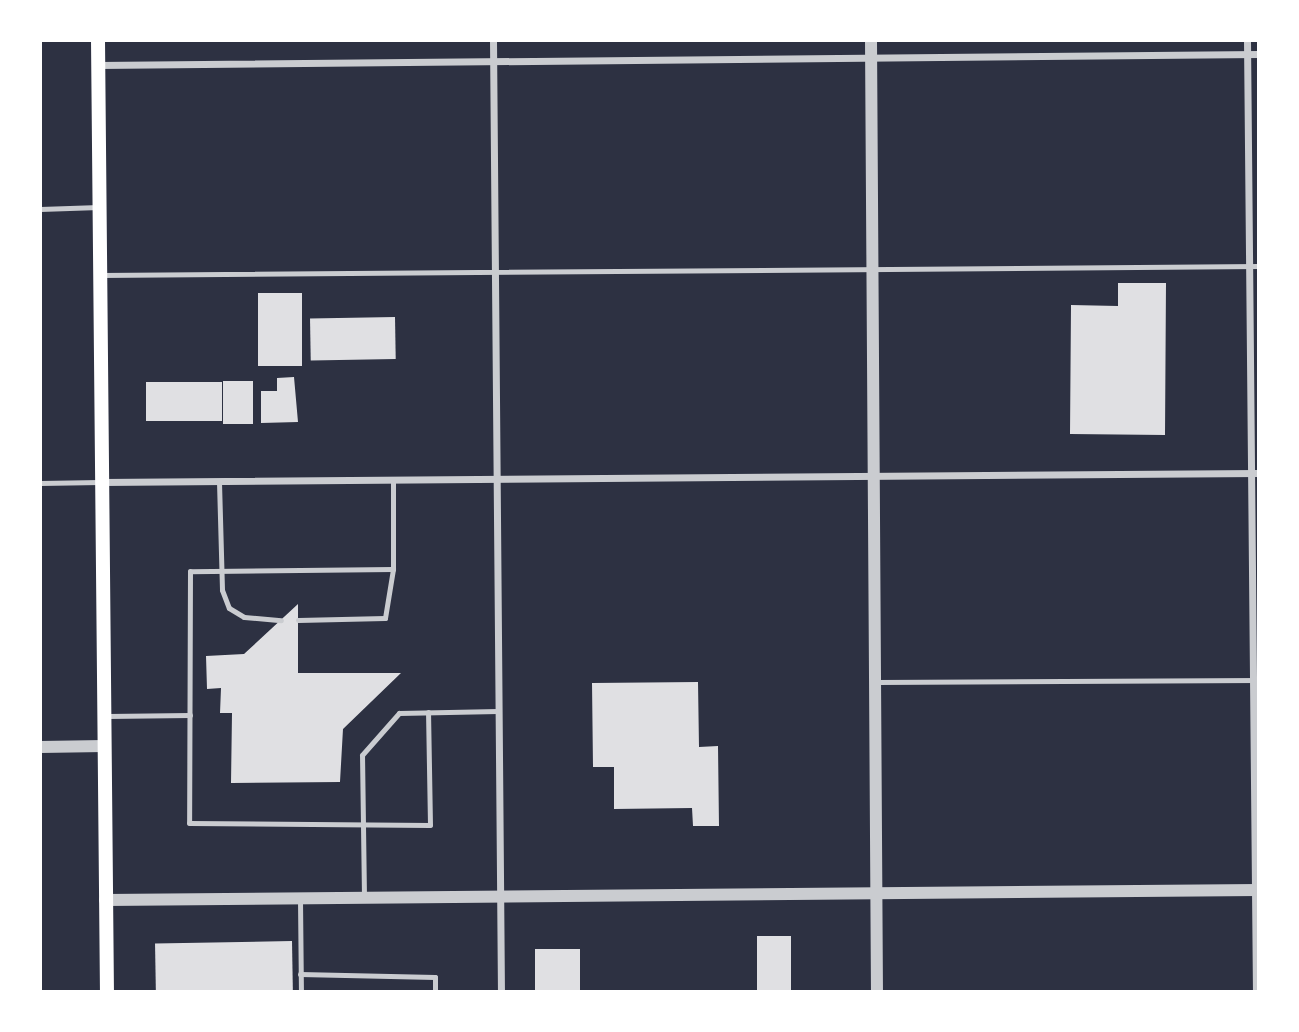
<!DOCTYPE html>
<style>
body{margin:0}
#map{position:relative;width:1299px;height:1032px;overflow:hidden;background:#2d3142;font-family:Bitter,serif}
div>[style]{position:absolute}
.building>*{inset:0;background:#e0e0e3;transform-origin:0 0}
.service>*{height:5px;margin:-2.5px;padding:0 2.5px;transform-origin:2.5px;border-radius:2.5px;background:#caccd0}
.minor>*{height:7px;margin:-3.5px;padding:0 3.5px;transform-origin:3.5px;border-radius:3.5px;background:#caccd0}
.tertiary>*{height:12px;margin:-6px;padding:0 6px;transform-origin:6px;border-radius:6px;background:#caccd0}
.secondary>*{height:14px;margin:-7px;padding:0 7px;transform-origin:7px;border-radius:7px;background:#fff}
span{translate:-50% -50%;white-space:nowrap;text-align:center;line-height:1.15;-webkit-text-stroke:7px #fff;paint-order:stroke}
.frame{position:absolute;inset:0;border:42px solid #fff;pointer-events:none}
</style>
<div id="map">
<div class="building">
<div style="clip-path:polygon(1118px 283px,1166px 283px,1165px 435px,1070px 434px,1071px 305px,1118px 306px)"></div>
<div style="left:258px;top:293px;width:44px;height:73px"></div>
<div style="left:395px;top:317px;width:42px;height:85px;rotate:89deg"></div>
<div style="clip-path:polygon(294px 377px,298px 422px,261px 423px,261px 391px,277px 391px,277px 378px)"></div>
<div style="left:223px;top:381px;width:30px;height:43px"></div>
<div style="left:146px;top:382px;width:76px;height:39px"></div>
<div style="clip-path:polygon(298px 604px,298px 673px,401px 673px,343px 729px,340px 782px,231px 783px,232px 713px,220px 713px,221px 688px,207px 689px,206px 656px,244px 654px)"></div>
<div style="clip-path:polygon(698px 682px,699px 747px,718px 746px,719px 826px,693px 826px,692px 808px,614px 809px,614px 767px,593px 767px,592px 683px)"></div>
<div style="left:757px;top:936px;width:34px;height:56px"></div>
<div style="left:292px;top:941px;width:51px;height:137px;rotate:89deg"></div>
<div style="left:535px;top:949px;width:45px;height:42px"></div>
</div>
<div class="service">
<div style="left:40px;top:209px;width:59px;rotate:-1.9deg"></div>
<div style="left:100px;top:275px;width:1159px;rotate:-0.44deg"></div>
<div style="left:219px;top:482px;width:108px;rotate:88.4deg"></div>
<div style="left:222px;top:590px;width:19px;rotate:69deg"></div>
<div style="left:229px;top:608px;width:17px;rotate:31deg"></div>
<div style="left:244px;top:617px;width:37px;rotate:5deg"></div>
<div style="left:40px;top:483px;width:60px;rotate:-1deg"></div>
<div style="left:393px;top:569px;width:203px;rotate:179.4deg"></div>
<div style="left:190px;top:571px;width:252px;rotate:90.2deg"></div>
<div style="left:189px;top:823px;width:241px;rotate:0.5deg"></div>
<div style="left:430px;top:825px;width:113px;rotate:-91deg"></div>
<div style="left:298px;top:620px;width:87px;rotate:-1.3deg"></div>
<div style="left:385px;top:618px;width:50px;rotate:-80.7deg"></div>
<div style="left:393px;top:569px;width:88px;rotate:-90deg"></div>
<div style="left:877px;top:682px;width:382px;rotate:-0.3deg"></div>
<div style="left:107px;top:716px;width:83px;rotate:-0.7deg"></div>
<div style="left:364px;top:897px;width:142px;rotate:-90.8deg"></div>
<div style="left:362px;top:755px;width:56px;rotate:-48.6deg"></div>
<div style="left:399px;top:713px;width:99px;rotate:-1.2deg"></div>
<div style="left:300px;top:900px;width:92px;rotate:89.4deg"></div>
<div style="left:300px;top:974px;width:135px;rotate:1.3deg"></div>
<div style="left:435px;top:977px;width:15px;rotate:90deg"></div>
</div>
<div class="minor">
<div style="left:493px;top:40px;width:952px;rotate:89.52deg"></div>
<div style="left:1247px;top:40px;width:952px;rotate:89.46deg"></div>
<div style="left:98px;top:65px;width:1161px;rotate:-0.54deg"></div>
<div style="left:102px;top:482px;width:1157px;rotate:-0.45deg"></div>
</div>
<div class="tertiary">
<div style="left:871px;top:40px;width:952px;rotate:89.64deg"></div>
<div style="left:40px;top:747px;width:64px;rotate:-0.9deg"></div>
<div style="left:105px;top:900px;width:1154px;rotate:-0.5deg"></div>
</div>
<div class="secondary">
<div style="left:98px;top:40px;width:952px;rotate:89.46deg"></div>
</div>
<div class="frame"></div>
</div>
